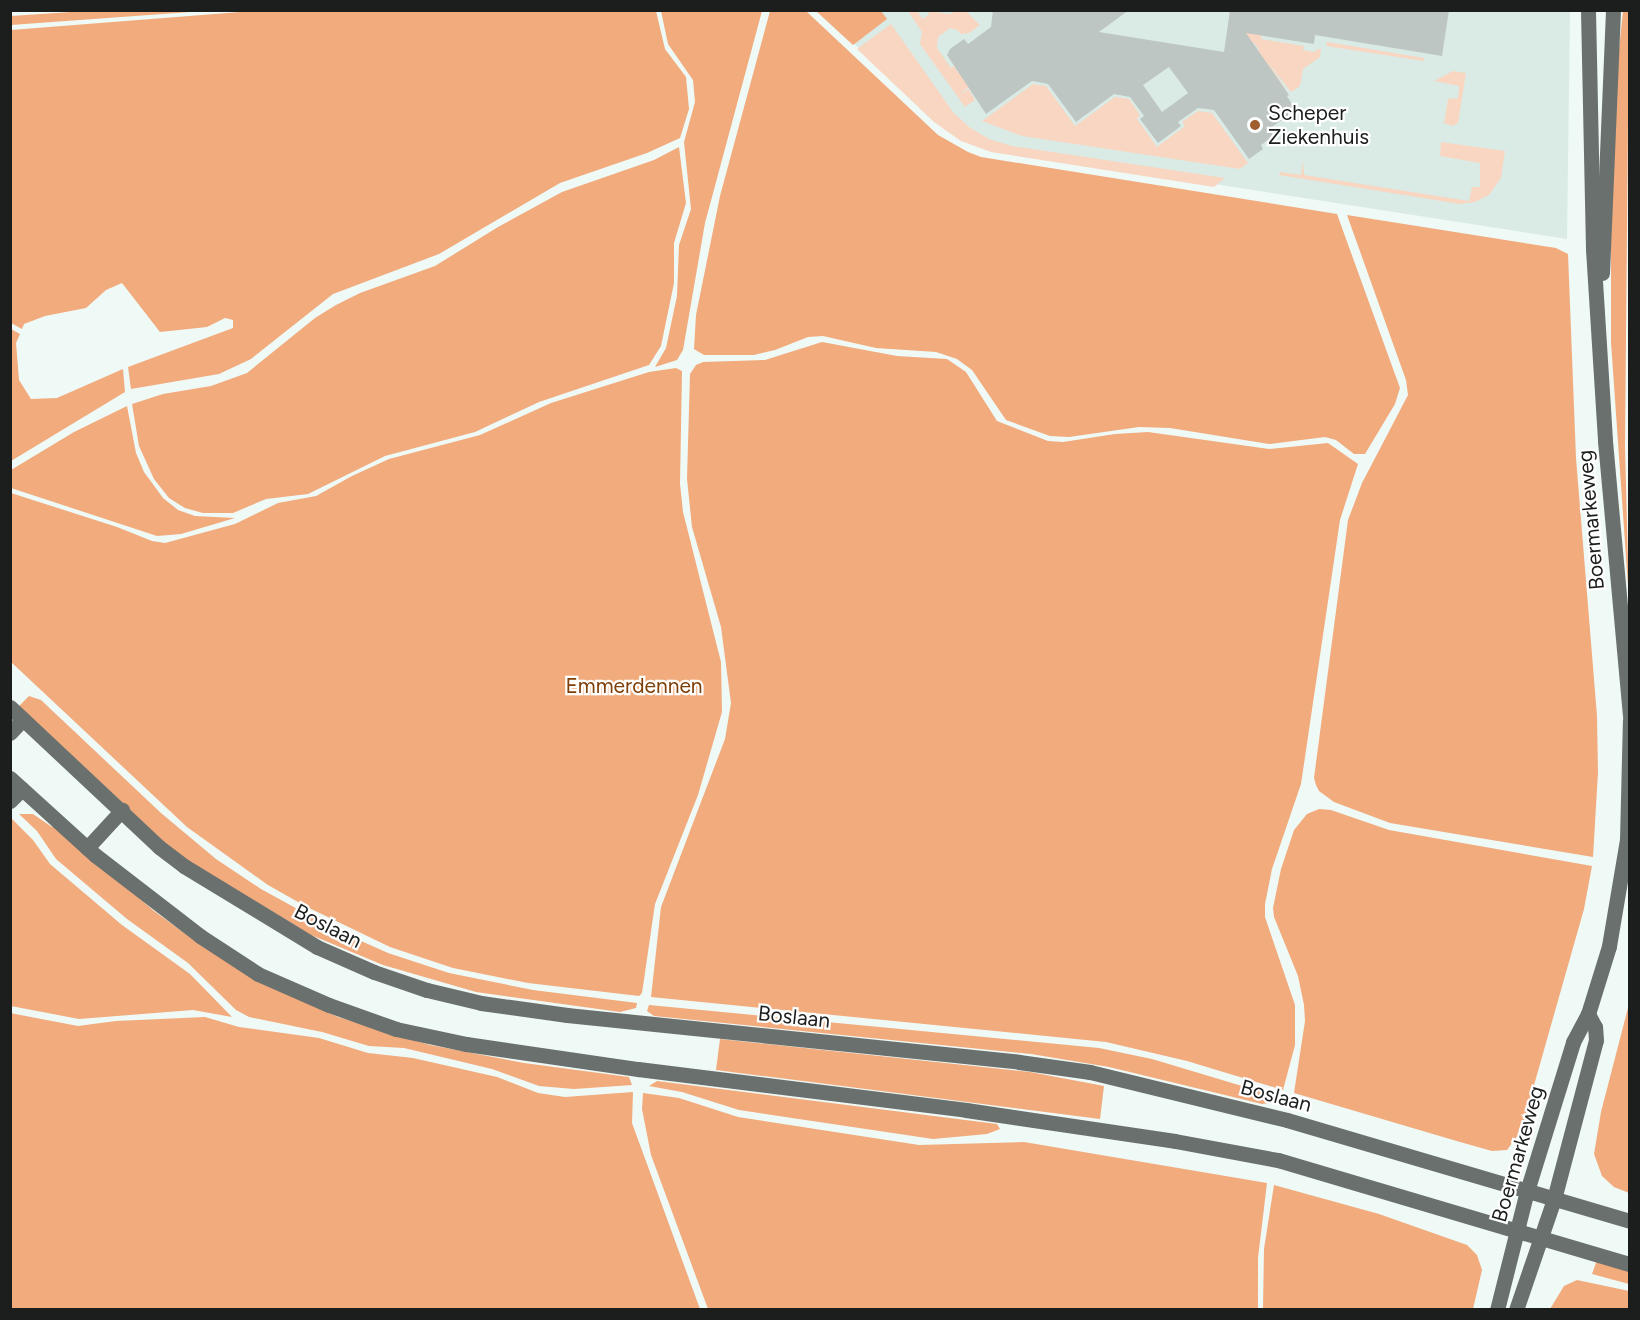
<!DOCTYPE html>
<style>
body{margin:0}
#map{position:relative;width:1640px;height:1320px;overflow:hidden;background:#eff9f6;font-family:Figtree,sans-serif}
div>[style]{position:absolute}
.built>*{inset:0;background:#daebe6}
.green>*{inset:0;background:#f8d6c1}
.forest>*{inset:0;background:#f1ab7d}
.building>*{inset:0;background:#bdc6c3}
.secondary>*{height:15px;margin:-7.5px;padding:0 7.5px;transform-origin:7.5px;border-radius:7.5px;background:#6a706e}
.dots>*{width:16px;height:16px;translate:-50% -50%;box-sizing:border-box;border:3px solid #fff;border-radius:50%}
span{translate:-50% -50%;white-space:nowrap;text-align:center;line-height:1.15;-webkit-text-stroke:4.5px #fff;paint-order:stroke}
.poi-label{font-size:21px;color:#1b1e1d}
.left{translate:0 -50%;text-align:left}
.street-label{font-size:21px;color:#1b1e1d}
.park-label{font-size:21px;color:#7e3f08}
.frame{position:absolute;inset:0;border:12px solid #1b1e1d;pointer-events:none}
</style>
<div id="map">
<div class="built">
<div style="clip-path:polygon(818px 11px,1570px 11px,1567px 239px,984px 148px,947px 129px)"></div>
</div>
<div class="green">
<div style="clip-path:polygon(908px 11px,921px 11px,918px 13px,923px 19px,929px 14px,928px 11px,950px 14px,956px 11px,966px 11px,980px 25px,969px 33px,961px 34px,957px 30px,950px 28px,938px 37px,937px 48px,951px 68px,954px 66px,958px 73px,961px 71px,971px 85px,959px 95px,975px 85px,969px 90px,975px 100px,965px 107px,920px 44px,922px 32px)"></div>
<div style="clip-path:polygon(1266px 11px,1261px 39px,1304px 46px,1303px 50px,1313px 52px,1321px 48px,1320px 57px,1303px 69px,1300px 86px,1291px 92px,1267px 61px,1289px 94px,1265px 62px,1253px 55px,1259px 50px,1255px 44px,1248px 40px,1233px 38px)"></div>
<div style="clip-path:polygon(891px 24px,953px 112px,969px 127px,989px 139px,1012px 146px,1225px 178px,1214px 187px,991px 152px,961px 141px,934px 122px,857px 49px)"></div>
<div style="clip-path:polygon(1327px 42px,1424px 58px,1424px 61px,1326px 46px)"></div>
<div style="clip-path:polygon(1453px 71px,1466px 73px,1458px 123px,1452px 126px,1444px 123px,1448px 99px,1458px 98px,1459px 86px,1434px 81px)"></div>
<div style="clip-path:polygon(1033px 84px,1046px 86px,1075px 126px,1115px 97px,1129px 99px,1140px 115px,1137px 119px,1157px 147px,1185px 126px,1182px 122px,1198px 111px,1212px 113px,1248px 163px,1240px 169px,1022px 136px,982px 121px)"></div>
<div style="clip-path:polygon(1441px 142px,1505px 151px,1501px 178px,1489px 195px,1475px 202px,1460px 204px,1279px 175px,1280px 172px,1301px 175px,1303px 160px,1304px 175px,1469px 201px,1472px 187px,1480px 187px,1480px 163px,1440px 156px)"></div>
</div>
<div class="forest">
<div style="clip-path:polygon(265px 10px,656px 11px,665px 49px,686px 77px,689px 109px,680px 138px,647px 153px,560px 183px,439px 254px,333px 294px,251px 359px,219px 374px,131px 389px,128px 367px,233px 328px,233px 320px,225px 318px,207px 327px,160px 332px,122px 283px,106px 290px,86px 308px,45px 316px,24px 324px,22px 329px,11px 323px,11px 30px)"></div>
<div style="clip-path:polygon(86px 11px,86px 10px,204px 11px,11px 25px,11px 16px)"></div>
<div style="clip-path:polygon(661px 11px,762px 11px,705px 223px,683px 350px,677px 360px,655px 367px,666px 348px,677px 296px,679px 245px,691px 209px,684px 142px,695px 102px,693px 80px,668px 44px)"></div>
<div style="clip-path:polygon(770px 11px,806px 11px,938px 135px,968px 152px,981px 157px,1337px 214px,1400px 388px,1395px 404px,1365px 454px,1354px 454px,1336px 440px,1325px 437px,1269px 444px,1170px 428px,1139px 427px,1069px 437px,1050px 436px,1006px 420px,972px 370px,957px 359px,936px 352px,876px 348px,823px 336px,808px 337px,775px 350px,754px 355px,704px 355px,694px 349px,696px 315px,720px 196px)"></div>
<div style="clip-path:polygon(816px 11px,881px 11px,887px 19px,853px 45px)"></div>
<div style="clip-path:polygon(1623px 11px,1629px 11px,1625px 447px,1629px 600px,1611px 342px,1611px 225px,1618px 59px)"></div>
<div style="clip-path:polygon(679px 147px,686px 203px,674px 243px,674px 283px,661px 346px,649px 365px,539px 402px,475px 432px,385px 456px,308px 494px,266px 499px,233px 513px,203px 513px,185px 508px,169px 498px,154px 479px,139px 446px,132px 404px,163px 394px,211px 386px,247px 373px,315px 318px,336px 305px,360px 293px,435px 266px,498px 227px,562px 192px,654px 160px)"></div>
<div style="clip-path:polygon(1347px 215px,1556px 248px,1568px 254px,1576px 458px,1597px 716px,1598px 772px,1593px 857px,1390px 823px,1334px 802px,1319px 791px,1316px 785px,1314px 778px,1348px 520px,1362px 483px,1408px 395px,1406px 380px)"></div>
<div style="clip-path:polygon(11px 329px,20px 334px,16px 343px,19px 380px,31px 399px,57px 398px,123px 369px,125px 392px,11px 461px)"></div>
<div style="clip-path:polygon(822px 342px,897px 356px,947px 359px,966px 372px,997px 421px,1048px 441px,1063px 442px,1115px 434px,1148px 432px,1269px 449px,1328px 443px,1358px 464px,1340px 520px,1301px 784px,1272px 869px,1265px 904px,1265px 917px,1295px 1005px,1295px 1045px,1283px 1090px,1187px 1061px,1106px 1042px,651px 997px,661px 907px,725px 739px,731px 703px,721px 627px,692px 527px,687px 479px,690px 374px,696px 365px,703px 362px,765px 360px)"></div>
<div style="clip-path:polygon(676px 368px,682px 371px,680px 484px,683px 512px,721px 662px,722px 712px,698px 795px,655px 904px,642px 993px,639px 996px,528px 983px,453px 968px,390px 947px,305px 906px,268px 885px,187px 827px,11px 662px,11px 493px,117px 527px,152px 541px,165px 543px,235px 524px,278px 503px,316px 496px,352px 476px,389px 459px,480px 435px,551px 403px,649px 372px)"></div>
<div style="clip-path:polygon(127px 406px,136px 453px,144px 472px,163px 498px,178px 510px,195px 516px,235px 518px,181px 534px,157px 536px,11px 488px,11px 470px,74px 432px)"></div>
<div style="clip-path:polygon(29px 696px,41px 700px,161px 813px,216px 859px,261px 889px,332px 928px,388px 953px,449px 973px,533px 990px,637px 1003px,636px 1008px,620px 1012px,476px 992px,383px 965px,311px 935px,178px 855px,19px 706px)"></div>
<div style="clip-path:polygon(1319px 809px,1331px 810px,1389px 830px,1592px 866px,1584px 909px,1521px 1131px,1507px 1150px,1492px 1151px,1460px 1142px,1294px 1093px,1305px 1021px,1304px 1005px,1298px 976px,1274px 917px,1273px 908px,1281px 869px,1294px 830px,1307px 814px)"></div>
<div style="clip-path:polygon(19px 814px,33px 814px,52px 827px,55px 825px,154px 911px,198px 943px,301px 1000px,338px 1017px,430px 1045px,524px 1063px,629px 1077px,632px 1085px,574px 1089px,539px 1086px,492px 1069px,404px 1048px,369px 1046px,322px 1032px,249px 1017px,236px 1010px,188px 963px,127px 919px,56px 859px,37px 831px)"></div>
<div style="clip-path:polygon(10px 817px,33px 840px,50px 864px,122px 925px,190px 974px,232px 1017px,193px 1010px,79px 1019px,11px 1006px)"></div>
<div style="clip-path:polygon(1629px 1004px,1629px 1193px,1614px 1187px,1602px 1176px,1594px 1154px,1601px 1112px)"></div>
<div style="clip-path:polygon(649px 1005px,1099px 1048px,1152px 1059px,1279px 1097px,1276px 1102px,1262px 1104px,1109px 1067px,1031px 1054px,654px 1016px,647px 1011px)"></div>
<div style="clip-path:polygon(10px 1013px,78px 1026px,116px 1021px,205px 1017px,239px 1027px,319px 1038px,368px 1053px,413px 1058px,497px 1077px,538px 1093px,565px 1097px,633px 1092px,632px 1123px,700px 1309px,11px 1309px)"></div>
<div style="clip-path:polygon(720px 1039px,1030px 1072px,1104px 1086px,1100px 1119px,716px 1070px)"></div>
<div style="clip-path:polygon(657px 1081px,997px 1124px,1000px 1129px,987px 1134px,933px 1139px,739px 1110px,682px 1092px,649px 1086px)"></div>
<div style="clip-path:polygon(643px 1093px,679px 1098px,738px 1117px,919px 1145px,1024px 1142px,1267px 1183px,1258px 1258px,1258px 1309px,708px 1309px,651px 1155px,642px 1109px)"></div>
<div style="clip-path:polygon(1274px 1185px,1379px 1214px,1467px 1245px,1477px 1255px,1482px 1270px,1473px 1309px,1263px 1309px,1264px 1249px)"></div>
<div style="clip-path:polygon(1597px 1260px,1629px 1269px,1629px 1284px,1592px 1274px)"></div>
<div style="clip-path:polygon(1577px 1280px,1629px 1291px,1629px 1309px,1550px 1309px,1564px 1286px)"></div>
</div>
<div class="building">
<div style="clip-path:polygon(evenodd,993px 10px,1129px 10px,1099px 32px,1224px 52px,1230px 10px,1449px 10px,1442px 56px,1315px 35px,1314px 44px,1246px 33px,1289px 95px,1287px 96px,1296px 110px,1269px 129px,1274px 136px,1261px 145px,1263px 149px,1249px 159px,1214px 110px,1198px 108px,1178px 122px,1181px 126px,1158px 143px,1140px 119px,1144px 116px,1130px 97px,1114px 94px,1076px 122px,1048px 84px,1032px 81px,986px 114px,947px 55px,950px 49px,964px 39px,968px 44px,991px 27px,993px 10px,1169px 67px,1188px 93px,1162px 112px,1143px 85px,1169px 67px)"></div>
</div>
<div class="secondary">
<div style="left:1588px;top:10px;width:239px;rotate:88.8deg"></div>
<div style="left:1593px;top:249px;width:192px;rotate:86.4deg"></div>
<div style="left:1605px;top:441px;width:276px;rotate:84.8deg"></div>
<div style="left:1602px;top:273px;width:263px;rotate:-87.6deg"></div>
<div style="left:10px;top:707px;width:204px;rotate:43.2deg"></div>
<div style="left:159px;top:847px;width:31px;rotate:37deg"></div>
<div style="left:184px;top:866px;width:156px;rotate:31.3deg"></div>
<div style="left:317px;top:947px;width:62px;rotate:23.7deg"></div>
<div style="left:374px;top:972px;width:56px;rotate:18.8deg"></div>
<div style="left:427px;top:990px;width:56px;rotate:13.5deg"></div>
<div style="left:481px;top:1003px;width:87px;rotate:7.9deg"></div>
<div style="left:567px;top:1015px;width:454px;rotate:5.9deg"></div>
<div style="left:1019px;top:1062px;width:72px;rotate:8deg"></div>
<div style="left:1090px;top:1072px;width:203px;rotate:13.7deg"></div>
<div style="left:1287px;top:1120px;width:358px;rotate:16.4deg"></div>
<div style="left:10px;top:733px;width:19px;rotate:-47deg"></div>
<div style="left:10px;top:778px;width:115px;rotate:42.2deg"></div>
<div style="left:95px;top:855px;width:133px;rotate:37.6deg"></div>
<div style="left:200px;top:936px;width:69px;rotate:33.2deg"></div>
<div style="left:258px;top:974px;width:77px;rotate:23.6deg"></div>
<div style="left:329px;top:1005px;width:71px;rotate:19.7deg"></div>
<div style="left:396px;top:1029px;width:72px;rotate:12.1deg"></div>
<div style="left:466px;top:1044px;width:174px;rotate:8.3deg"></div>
<div style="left:638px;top:1069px;width:331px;rotate:7.1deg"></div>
<div style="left:966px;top:1110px;width:211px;rotate:8.4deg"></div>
<div style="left:1175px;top:1141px;width:105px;rotate:10.5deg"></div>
<div style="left:1278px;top:1160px;width:367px;rotate:16.5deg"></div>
<div style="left:10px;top:801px;width:17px;rotate:-45deg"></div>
<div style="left:87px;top:848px;width:52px;rotate:-47.4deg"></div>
<div style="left:1497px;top:1310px;width:123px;rotate:-75.9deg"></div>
<div style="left:1527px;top:1191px;width:156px;rotate:-72.8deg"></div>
<div style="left:1573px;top:1042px;width:32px;rotate:-62deg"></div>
<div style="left:1588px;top:1014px;width:71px;rotate:-72.8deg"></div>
<div style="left:1609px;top:946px;width:108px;rotate:-80.4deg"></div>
<div style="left:1627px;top:840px;width:120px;rotate:-88.6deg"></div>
<div style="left:1516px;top:1310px;width:117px;rotate:-71.1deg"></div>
<div style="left:1554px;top:1199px;width:164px;rotate:-75.2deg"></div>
<div style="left:1596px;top:1040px;width:13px;rotate:-94deg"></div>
<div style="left:1595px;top:1027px;width:15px;rotate:-118deg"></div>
</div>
<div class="dots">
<div style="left:1255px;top:125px;background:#a05d2d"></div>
</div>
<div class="poi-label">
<span class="left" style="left:1268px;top:125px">Scheper<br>Ziekenhuis</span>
</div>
<div class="street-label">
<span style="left:1591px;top:520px;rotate:-95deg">Boermarkeweg</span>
<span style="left:328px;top:926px;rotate:27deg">Boslaan</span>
<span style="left:794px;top:1017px;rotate:6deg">Boslaan</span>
<span style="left:1276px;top:1096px;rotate:15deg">Boslaan</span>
<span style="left:1518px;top:1154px;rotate:-74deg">Boermarkeweg</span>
</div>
<div class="park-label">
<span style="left:634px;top:686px">Emmerdennen</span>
</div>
<div class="frame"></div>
</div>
